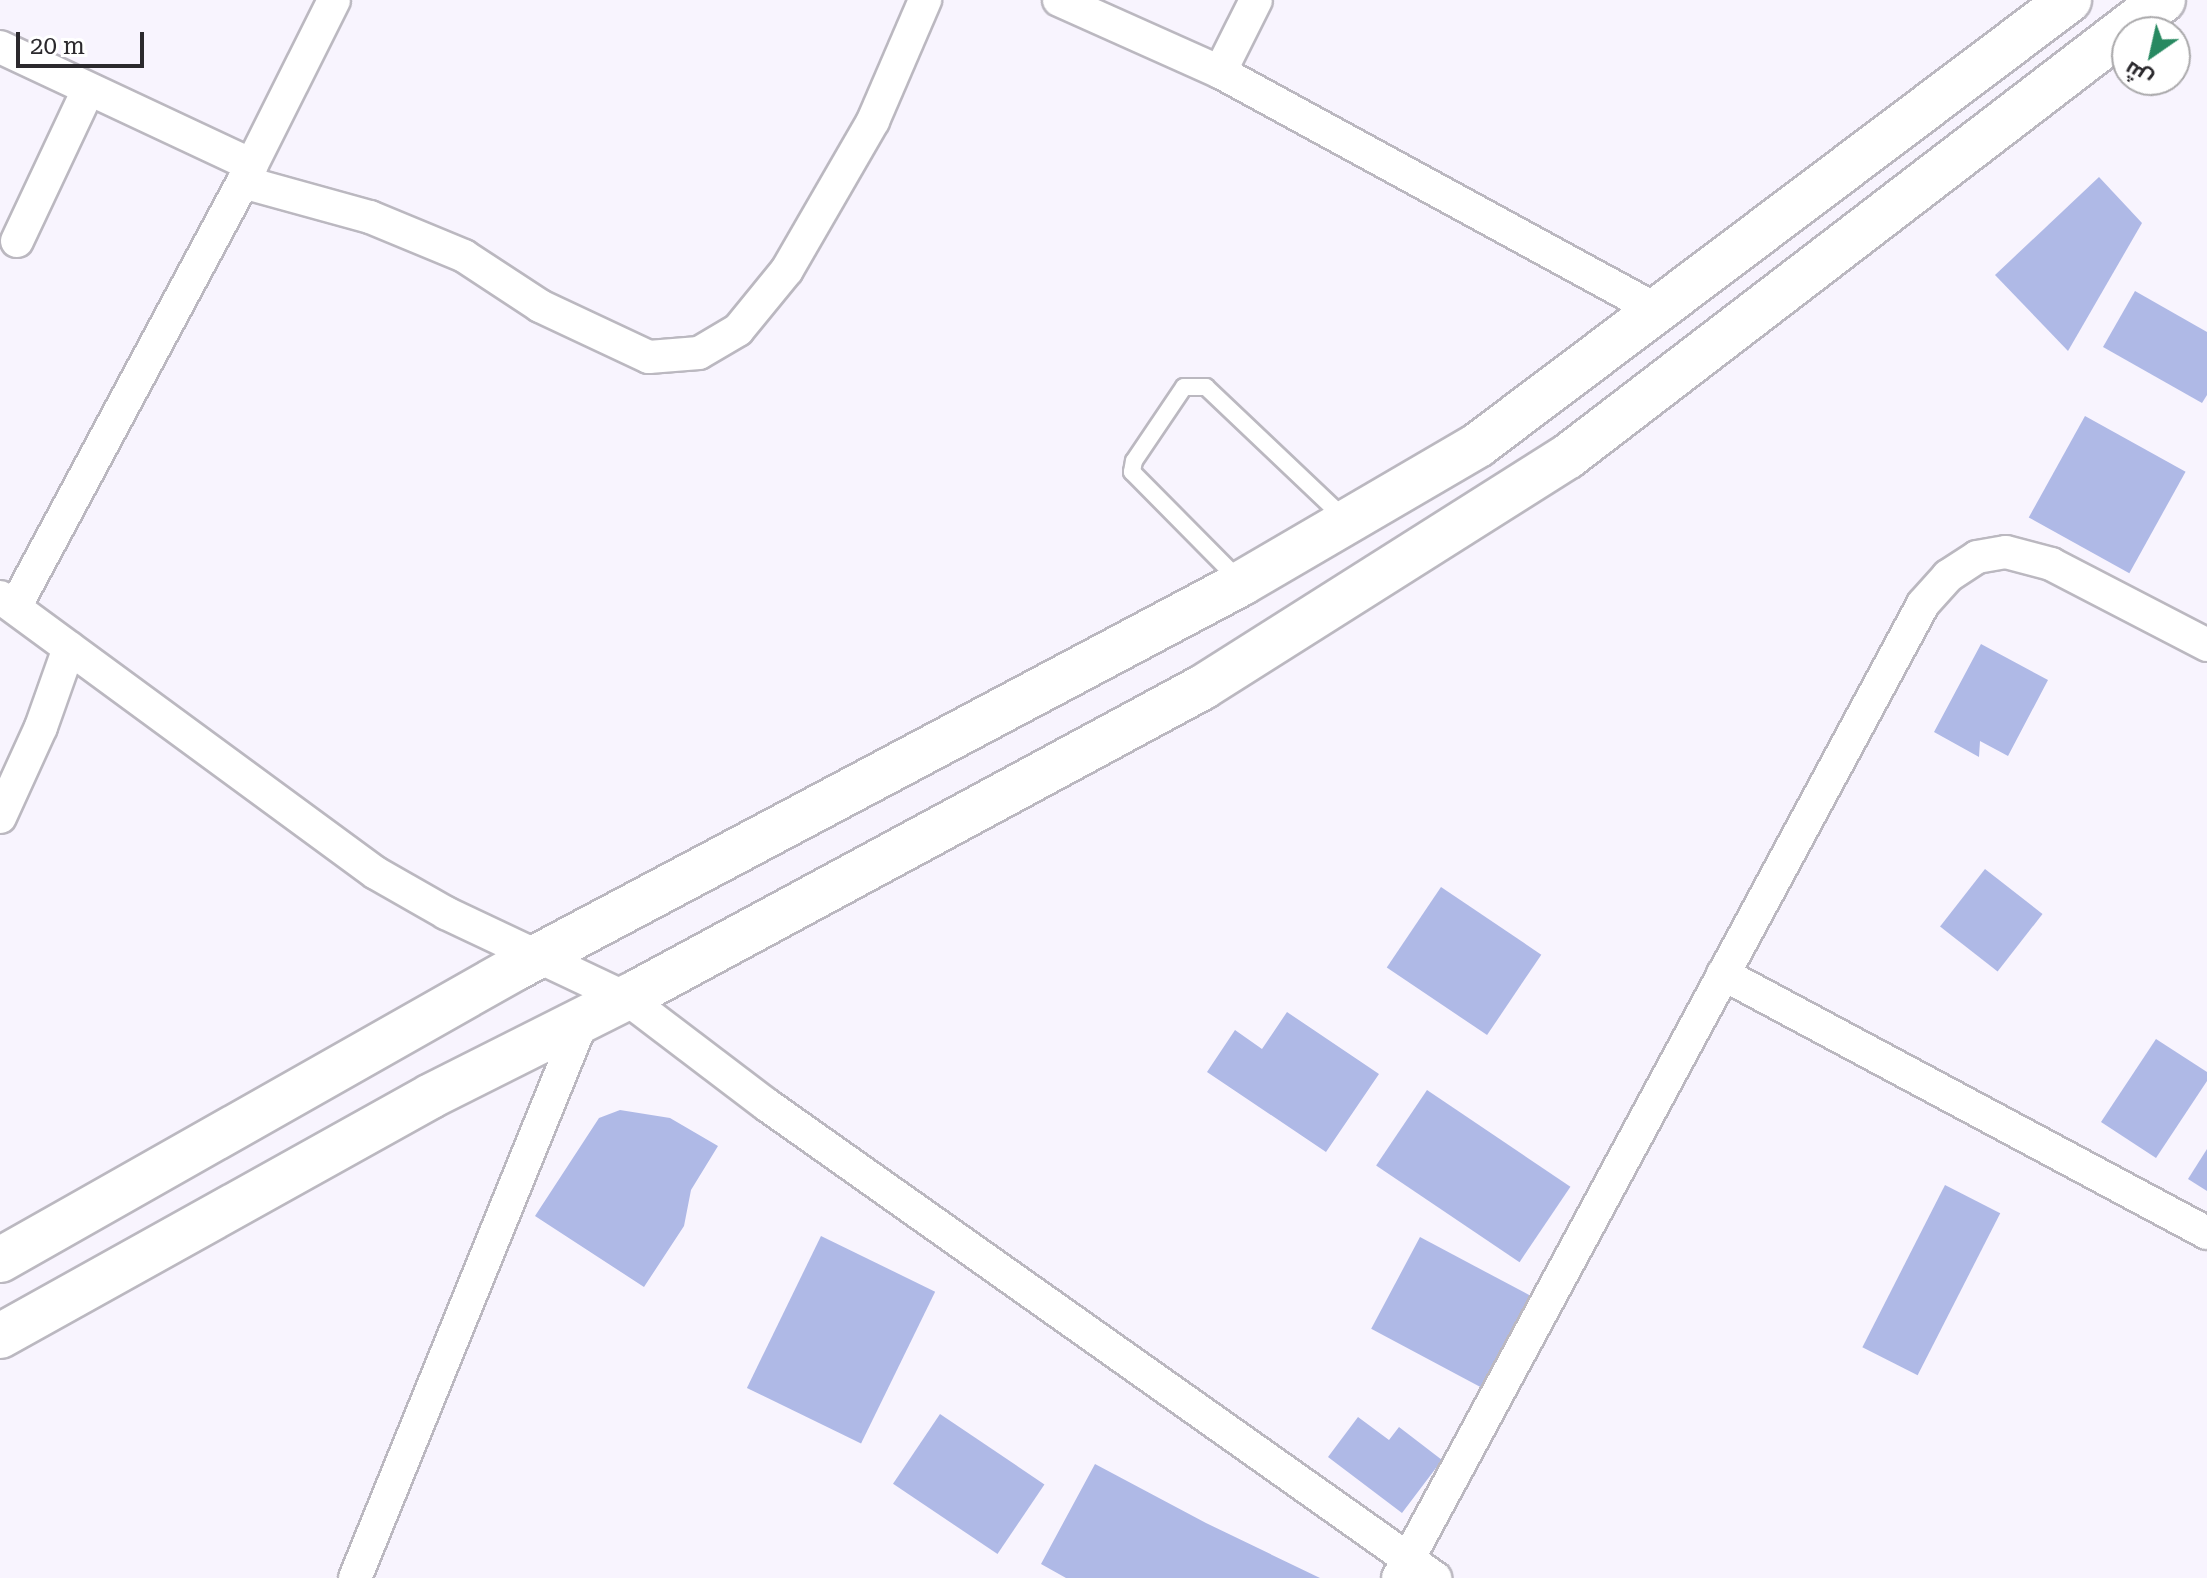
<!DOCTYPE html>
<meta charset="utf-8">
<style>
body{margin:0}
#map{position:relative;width:2207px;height:1578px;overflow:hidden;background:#f8f4fe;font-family:"Roboto Serif",Cairo,serif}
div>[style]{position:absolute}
.building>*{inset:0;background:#afb9e6;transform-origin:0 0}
.roads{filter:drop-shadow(2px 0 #bbb8c0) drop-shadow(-2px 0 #bbb8c0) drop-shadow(0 2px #bbb8c0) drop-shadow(0 -2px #bbb8c0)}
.lane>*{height:16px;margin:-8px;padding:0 8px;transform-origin:8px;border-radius:8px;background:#fff}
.street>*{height:32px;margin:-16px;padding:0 16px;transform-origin:16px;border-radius:16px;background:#fff}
.secondary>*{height:44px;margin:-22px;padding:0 22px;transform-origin:22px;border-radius:22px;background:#fff}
span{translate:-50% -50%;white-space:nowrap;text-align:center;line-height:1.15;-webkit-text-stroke:6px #fff;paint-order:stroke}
.north{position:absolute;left:2111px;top:16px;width:80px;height:80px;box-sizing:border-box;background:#fff;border:2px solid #aaa9ab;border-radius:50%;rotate:214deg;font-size:22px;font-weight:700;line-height:32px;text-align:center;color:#2b292d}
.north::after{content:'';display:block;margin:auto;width:28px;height:36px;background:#288961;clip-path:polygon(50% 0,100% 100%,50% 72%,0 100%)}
.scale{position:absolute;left:16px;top:32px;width:128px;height:36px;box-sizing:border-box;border:4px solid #2b292d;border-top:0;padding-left:10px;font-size:24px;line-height:28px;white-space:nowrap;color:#2b292d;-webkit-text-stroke:6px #fff;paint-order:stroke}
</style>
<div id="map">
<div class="building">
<div style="clip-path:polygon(2099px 177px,2142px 223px,2068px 351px,1995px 275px)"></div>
<div style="clip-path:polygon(2135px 291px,2207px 332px,2207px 395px,2202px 403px,2103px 347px)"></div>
<div style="left:2085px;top:416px;width:115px;height:116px;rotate:29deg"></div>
<div style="clip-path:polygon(1981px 644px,2048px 680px,2008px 756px,1980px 741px,1979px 757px,1934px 732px)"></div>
<div style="left:1985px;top:869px;width:73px;height:73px;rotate:38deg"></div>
<div style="left:1441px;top:887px;width:121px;height:97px;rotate:34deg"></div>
<div style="clip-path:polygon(1287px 1012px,1379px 1074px,1326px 1152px,1207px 1072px,1235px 1030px,1262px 1049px)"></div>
<div style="clip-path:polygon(2156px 1039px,2207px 1072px,2207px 1081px,2156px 1158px,2101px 1122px)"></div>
<div style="left:1427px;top:1090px;width:173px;height:91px;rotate:34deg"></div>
<div style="clip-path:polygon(620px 1110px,670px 1118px,718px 1146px,691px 1190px,684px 1226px,644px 1287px,535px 1216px,599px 1118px)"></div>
<div style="clip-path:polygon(2207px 1149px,2207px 1191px,2188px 1179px)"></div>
<div style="left:1945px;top:1185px;width:62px;height:182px;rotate:27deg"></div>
<div style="left:821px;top:1236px;width:127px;height:169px;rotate:26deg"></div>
<div style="left:1420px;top:1237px;width:129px;height:104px;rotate:28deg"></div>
<div style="left:940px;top:1414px;width:126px;height:84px;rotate:34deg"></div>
<div style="clip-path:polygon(1358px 1417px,1389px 1440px,1399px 1427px,1442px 1460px,1402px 1513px,1328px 1457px)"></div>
<div style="clip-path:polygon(1095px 1464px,1206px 1523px,1320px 1578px,1066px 1578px,1041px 1564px)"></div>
</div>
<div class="roads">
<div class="lane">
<div style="left:1241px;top:582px;width:155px;rotate:-134.7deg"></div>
<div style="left:1132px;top:472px;width:11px;rotate:-80deg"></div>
<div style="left:1134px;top:461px;width:89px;rotate:-56deg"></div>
<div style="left:1184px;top:387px;width:22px"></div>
<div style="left:1206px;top:387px;width:192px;rotate:43.5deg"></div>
</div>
<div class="street">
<div style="left:1059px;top:0;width:176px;rotate:24.1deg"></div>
<div style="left:1220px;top:72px;width:498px;rotate:28.6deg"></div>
<div style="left:0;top:47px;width:278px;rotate:25.1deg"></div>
<div style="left:1220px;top:72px;width:80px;rotate:-63.4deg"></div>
<div style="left:243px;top:182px;width:132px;rotate:15.4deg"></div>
<div style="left:370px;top:217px;width:102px;rotate:22.5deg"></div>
<div style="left:464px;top:256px;width:91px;rotate:33.3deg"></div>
<div style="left:540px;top:306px;width:120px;rotate:25.1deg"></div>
<div style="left:649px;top:357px;width:50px;rotate:-4.6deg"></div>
<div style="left:699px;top:353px;width:45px;rotate:-30.5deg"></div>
<div style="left:738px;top:330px;width:77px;rotate:-50.8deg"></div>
<div style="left:787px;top:270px;width:172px;rotate:-60deg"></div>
<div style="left:873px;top:121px;width:132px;rotate:-66.7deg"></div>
<div style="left:17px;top:241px;width:167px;rotate:-64.8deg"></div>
<div style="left:0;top:597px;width:466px;rotate:36.3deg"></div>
<div style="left:376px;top:873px;width:81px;rotate:29.7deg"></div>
<div style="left:446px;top:913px;width:199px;rotate:25.3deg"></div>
<div style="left:626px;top:998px;width:177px;rotate:37.2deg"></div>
<div style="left:767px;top:1105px;width:819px;rotate:35.3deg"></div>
<div style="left:15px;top:607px;width:482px;rotate:-61.8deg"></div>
<div style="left:243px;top:182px;width:203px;rotate:-63.4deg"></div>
<div style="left:0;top:817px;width:99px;rotate:-65.5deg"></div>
<div style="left:41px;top:727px;width:84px;rotate:-70.5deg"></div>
<div style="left:1723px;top:974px;width:549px;rotate:28.15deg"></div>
<div style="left:355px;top:1578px;width:604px;rotate:-67.81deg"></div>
<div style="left:1398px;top:1578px;width:1106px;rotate:-61.67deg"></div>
<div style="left:1923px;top:604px;width:38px;rotate:-48deg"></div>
<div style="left:1948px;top:576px;width:35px;rotate:-33deg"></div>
<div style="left:1977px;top:557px;width:29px;rotate:-10deg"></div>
<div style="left:2006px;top:552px;width:47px;rotate:14.9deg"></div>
<div style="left:2051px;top:564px;width:176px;rotate:27.4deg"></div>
</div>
<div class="secondary">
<div style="left:0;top:1260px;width:591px;rotate:-29.52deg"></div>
<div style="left:514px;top:969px;width:824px;rotate:-27.93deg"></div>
<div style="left:1242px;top:583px;width:273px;rotate:-30.3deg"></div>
<div style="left:1478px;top:445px;width:740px;rotate:-36.98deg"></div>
<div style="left:0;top:1336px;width:493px;rotate:-29.1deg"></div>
<div style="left:431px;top:1096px;width:225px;rotate:-26.7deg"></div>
<div style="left:632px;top:995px;width:649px;rotate:-28.34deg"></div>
<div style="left:1203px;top:687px;width:431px;rotate:-32.3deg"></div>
<div style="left:1567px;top:457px;width:751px;rotate:-37.48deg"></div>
</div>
</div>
<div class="north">ش</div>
<div class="scale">20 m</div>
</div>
